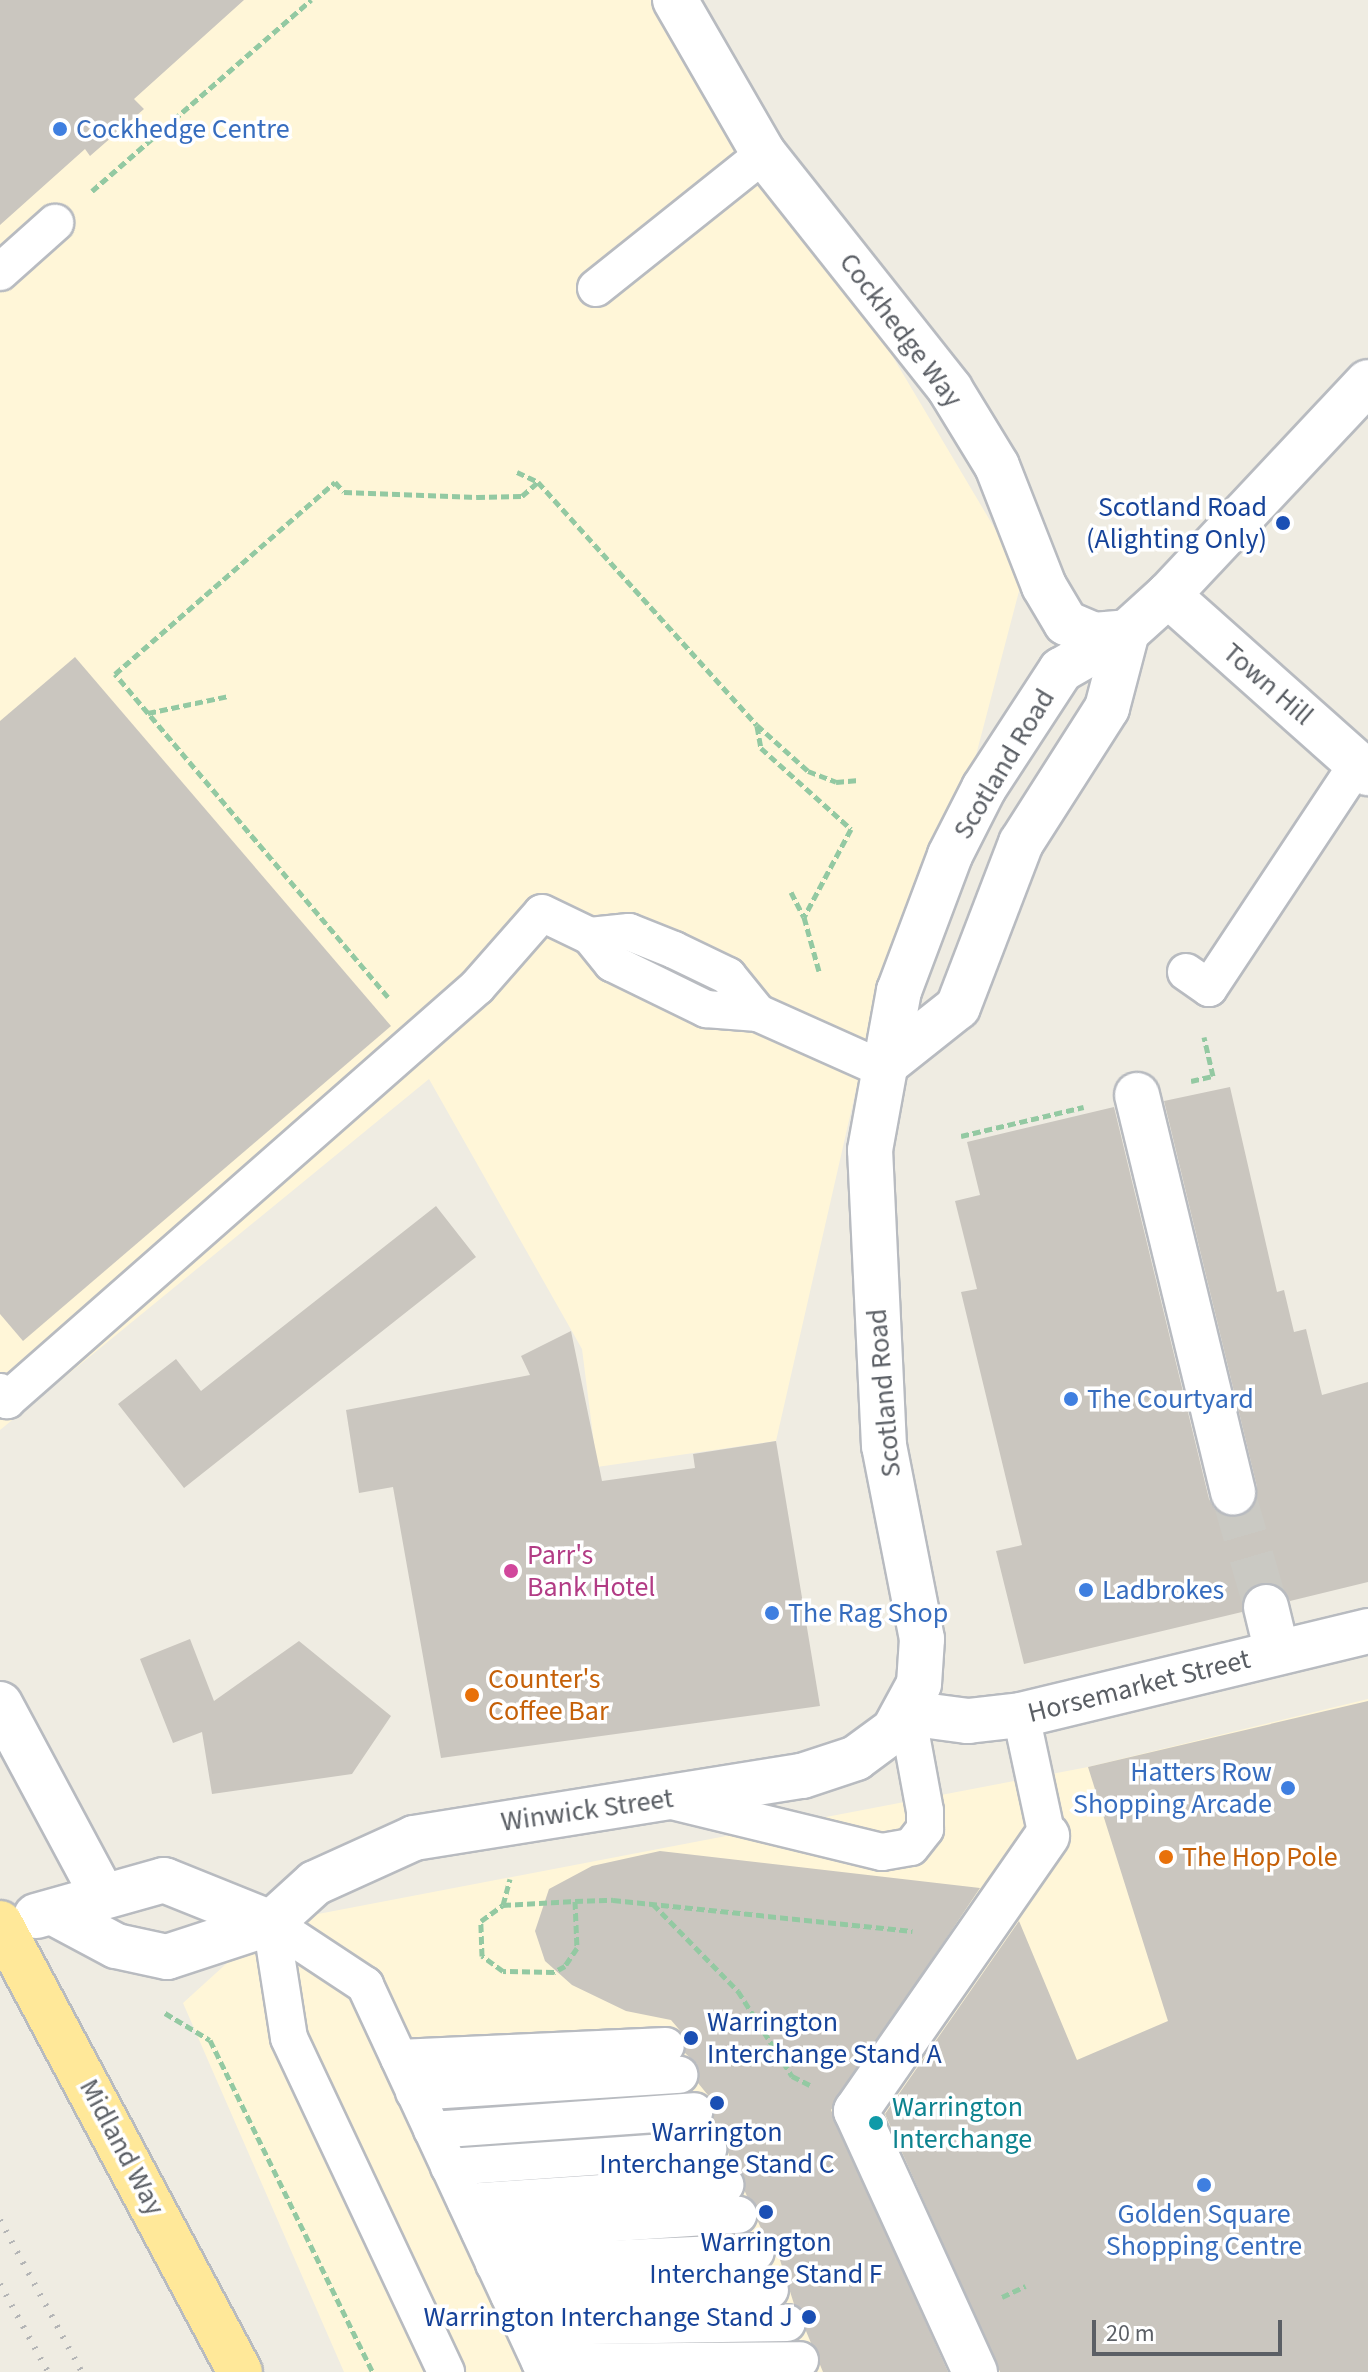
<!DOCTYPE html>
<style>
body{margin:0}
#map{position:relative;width:1368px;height:2372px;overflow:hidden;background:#efece2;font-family:"Source Sans 3",sans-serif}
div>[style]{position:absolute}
.commercial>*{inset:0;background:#fff6d8}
.building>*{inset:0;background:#cac6bf}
.pedestrian-tunnel>*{height:44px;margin-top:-22px;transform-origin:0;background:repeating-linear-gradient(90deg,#cac9c3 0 44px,transparent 0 66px)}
.path>*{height:5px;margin-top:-2.5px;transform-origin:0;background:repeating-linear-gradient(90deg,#93c9a2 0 8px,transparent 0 12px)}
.roads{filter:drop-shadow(2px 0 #b8bbc0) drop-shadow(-2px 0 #b8bbc0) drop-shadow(0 2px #b8bbc0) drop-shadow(0 -2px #b8bbc0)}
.service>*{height:36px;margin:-18px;padding:0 18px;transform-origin:18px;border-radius:18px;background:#fff}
.pedestrian>*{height:44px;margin:-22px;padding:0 22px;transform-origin:22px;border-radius:22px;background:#fff}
.minor>*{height:44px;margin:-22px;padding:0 22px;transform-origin:22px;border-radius:22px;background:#fff}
.trunk>*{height:44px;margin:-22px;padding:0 22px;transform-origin:22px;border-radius:22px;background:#ffe899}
.rail>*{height:6px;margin-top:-3px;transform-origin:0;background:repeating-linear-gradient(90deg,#b4b5b6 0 2px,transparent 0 12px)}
.dots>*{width:22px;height:22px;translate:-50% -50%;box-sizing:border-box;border:4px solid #fff;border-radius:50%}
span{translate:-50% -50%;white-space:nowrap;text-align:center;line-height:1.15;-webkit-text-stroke:7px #fff;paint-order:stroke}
.shop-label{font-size:28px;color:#366cbe}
.left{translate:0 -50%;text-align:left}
.right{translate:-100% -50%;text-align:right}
.street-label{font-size:28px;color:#5b5f65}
.transit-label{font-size:28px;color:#164399}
.hotel-label{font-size:28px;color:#b23c85}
.food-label{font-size:28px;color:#c56008}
.culture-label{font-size:28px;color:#0d838f}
.scale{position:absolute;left:1092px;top:2320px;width:190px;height:36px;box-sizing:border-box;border:4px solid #5b5f65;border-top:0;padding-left:10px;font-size:24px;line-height:28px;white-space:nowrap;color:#5b5f65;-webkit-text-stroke:6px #fff;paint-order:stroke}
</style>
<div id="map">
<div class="commercial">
<div style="clip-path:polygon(0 0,689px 0,751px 118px,1023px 576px,969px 782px,868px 1037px,776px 1441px,597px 1467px,582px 1349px,429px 1079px,0 1430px)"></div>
<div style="clip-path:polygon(1368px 1699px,1368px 2372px,344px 2372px,183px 2003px,271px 1923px,1088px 1767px)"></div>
</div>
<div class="building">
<div style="clip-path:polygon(0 0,244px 0,134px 99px,144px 109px,90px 156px,85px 149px,0 225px)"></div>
<div style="clip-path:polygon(75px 657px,391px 1026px,23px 1341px,0 1314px,0 721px)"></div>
<div style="clip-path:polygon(1230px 1087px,1277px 1292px,1284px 1290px,1294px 1332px,1306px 1329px,1322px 1395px,1368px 1382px,1368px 1582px,1290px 1601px,1283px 1589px,1261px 1583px,1248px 1590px,1242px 1612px,1024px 1664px,996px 1551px,1022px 1545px,961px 1292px,977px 1289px,955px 1201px,980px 1195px,967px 1142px,1114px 1107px,1209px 1499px,1216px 1511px,1238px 1517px,1251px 1510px,1257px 1487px,1164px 1101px)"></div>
<div style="clip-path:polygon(436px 1206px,476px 1257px,184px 1488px,118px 1404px,176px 1359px,201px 1391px)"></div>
<div style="clip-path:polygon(571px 1331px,602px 1481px,695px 1468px,693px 1454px,776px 1441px,820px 1706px,441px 1758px,393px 1487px,359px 1493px,346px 1410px,530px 1375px,521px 1356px)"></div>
<div style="clip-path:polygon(190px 1639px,214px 1701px,299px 1641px,391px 1716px,352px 1774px,212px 1794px,202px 1732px,173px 1743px,140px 1659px)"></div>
<div style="clip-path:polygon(1368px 1701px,1368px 2372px,1000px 2372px,885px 2114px,1019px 1921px,1077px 2060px,1168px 2021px,1088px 1767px)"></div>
<div style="clip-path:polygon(660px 1851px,980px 1888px,831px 2110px,948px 2372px,823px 2372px,806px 2331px,805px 2313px,794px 2304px,774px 2241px,763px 2233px,713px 2118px,712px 2100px,698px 2083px,697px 2064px,685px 2053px,683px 2034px,671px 2020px,626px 2011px,572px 1985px,545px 1961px,535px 1931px,549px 1889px,592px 1866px)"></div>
</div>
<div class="pedestrian-tunnel">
<div style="left:1233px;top:1493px;width:119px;rotate:73.9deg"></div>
</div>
<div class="path">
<div style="left:92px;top:191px;width:291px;rotate:-41.1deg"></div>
<div style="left:517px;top:472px;width:23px;rotate:25deg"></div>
<div style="left:538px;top:482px;width:327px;rotate:48deg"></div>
<div style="left:757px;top:725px;width:69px;rotate:42deg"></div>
<div style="left:808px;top:771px;width:30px;rotate:21deg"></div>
<div style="left:836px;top:782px;width:23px;rotate:-5deg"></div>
<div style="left:148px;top:713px;width:83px;rotate:-11.9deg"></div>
<div style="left:757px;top:726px;width:22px;rotate:80deg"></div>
<div style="left:761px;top:748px;width:121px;rotate:42deg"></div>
<div style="left:851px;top:829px;width:100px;rotate:118.1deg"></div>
<div style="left:804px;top:917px;width:56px;rotate:74.5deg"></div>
<div style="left:791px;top:892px;width:28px;rotate:63deg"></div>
<div style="left:388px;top:997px;width:423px;rotate:-130.2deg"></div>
<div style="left:115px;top:674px;width:292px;rotate:-41.1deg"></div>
<div style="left:335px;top:482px;width:13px;rotate:48deg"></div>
<div style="left:344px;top:492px;width:133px;rotate:2.2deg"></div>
<div style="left:477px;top:497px;width:45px;rotate:-1.3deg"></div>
<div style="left:522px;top:496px;width:21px;rotate:-41deg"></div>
<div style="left:1191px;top:1081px;width:23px;rotate:-13deg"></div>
<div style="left:1213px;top:1076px;width:40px;rotate:-103deg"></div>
<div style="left:961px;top:1136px;width:126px;rotate:-13.3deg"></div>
<div style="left:575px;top:1901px;width:47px;rotate:87.6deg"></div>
<div style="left:577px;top:1948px;width:22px;rotate:124deg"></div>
<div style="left:565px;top:1966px;width:13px;rotate:151deg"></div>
<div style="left:554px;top:1972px;width:51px;rotate:-178.9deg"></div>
<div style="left:503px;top:1971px;width:26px;rotate:-144deg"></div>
<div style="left:482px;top:1956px;width:35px;rotate:-92deg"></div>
<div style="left:481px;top:1921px;width:27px;rotate:-36deg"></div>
<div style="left:503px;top:1905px;width:72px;rotate:-3.2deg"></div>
<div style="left:575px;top:1901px;width:38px;rotate:-2deg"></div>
<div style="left:613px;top:1900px;width:301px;rotate:5.9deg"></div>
<div style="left:653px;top:1904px;width:122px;rotate:45.7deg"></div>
<div style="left:738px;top:1991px;width:101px;rotate:57.6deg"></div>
<div style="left:792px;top:2076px;width:20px;rotate:27deg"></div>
<div style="left:503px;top:1905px;width:27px;rotate:-75deg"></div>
<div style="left:165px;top:2013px;width:52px;rotate:31deg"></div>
<div style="left:210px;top:2040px;width:370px;rotate:63.9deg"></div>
<div style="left:1002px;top:2297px;width:26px;rotate:-25deg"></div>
</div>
<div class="roads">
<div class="service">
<div style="left:0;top:272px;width:74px;rotate:-41.7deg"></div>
<div style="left:596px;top:288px;width:215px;rotate:-38.6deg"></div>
<div style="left:590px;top:936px;width:39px;rotate:-6deg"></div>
<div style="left:629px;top:932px;width:48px;rotate:21.8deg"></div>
<div style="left:674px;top:950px;width:60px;rotate:25.7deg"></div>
<div style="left:728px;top:976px;width:48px;rotate:51deg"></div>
<div style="left:1186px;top:972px;width:28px;rotate:35deg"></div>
<div style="left:1209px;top:988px;width:270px;rotate:-56.5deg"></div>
<div style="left:0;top:1392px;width:11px;rotate:49deg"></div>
<div style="left:7px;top:1400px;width:626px;rotate:-41.31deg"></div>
<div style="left:477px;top:987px;width:98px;rotate:-48.7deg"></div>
<div style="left:542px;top:913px;width:53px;rotate:25.6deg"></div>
<div style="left:590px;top:936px;width:35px;rotate:51deg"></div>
<div style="left:612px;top:963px;width:105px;rotate:26.1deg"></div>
<div style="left:706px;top:1009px;width:52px;rotate:4.4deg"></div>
<div style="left:758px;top:1013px;width:135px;rotate:24.1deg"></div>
<div style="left:1021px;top:1715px;width:124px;rotate:77.9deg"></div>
<div style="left:668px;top:1800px;width:220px;rotate:13.7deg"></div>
<div style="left:882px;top:1852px;width:29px;rotate:-10deg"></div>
<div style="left:911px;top:1847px;width:23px;rotate:-52deg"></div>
<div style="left:925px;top:1829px;width:18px;rotate:-90deg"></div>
<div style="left:925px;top:1811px;width:100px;rotate:-100.4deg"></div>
<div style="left:271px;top:1923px;width:113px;rotate:33.4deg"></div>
<div style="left:365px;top:1985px;width:427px;rotate:65.1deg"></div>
<div style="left:271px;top:1923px;width:116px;rotate:81.1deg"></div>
<div style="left:289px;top:2038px;width:369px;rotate:64.8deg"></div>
<div style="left:399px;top:2058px;width:267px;rotate:-2.6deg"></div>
<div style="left:414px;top:2092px;width:266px;rotate:-3.7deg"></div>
<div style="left:432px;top:2130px;width:263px;rotate:-4.1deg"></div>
<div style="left:449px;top:2167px;width:260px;rotate:-4deg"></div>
<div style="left:466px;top:2202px;width:260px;rotate:-3.8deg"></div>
<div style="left:480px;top:2232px;width:259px;rotate:-3.8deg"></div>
<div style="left:494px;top:2264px;width:262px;rotate:-2.6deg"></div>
<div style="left:509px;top:2295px;width:261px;rotate:-1.1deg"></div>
<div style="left:525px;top:2327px;width:262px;rotate:-0.9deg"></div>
<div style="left:540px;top:2362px;width:260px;rotate:-0.4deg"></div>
</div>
<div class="pedestrian">
<div style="left:1137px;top:1095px;width:409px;rotate:76.4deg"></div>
<div style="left:1266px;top:1607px;width:46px;rotate:76.3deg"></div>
<div style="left:907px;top:1713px;width:62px;rotate:7.5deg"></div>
<div style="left:968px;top:1721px;width:53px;rotate:-6.5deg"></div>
<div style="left:1021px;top:1715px;width:357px;rotate:-13.6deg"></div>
<div style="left:975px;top:2372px;width:287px;rotate:-114.5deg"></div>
<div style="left:856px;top:2111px;width:335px;rotate:-55.2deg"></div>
</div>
<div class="minor">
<div style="left:675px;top:0;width:178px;rotate:60deg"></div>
<div style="left:764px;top:154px;width:300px;rotate:51.6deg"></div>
<div style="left:950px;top:389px;width:90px;rotate:58.6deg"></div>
<div style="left:997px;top:466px;width:129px;rotate:68.6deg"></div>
<div style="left:1044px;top:586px;width:43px;rotate:59.3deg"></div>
<div style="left:1066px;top:623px;width:30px;rotate:23deg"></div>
<div style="left:1094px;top:635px;width:33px;rotate:-5deg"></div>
<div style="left:1168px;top:595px;width:268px;rotate:41.7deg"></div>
<div style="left:881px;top:1068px;width:98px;rotate:-38.4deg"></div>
<div style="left:958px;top:1007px;width:176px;rotate:-69deg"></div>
<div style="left:1021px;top:843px;width:160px;rotate:-57.5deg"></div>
<div style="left:1107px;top:708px;width:79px;rotate:-75.3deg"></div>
<div style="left:0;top:1704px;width:216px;rotate:61.8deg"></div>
<div style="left:56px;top:1914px;width:68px;rotate:28.1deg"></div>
<div style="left:116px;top:1946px;width:52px;rotate:12.2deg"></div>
<div style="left:167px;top:1957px;width:109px;rotate:-18.1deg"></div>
<div style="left:271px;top:1923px;width:59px;rotate:-42.3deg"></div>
<div style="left:315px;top:1883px;width:109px;rotate:-24.4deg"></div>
<div style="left:414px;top:1838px;width:393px;rotate:-9.1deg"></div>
<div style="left:802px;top:1776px;width:57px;rotate:-18.4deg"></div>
<div style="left:856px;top:1758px;width:47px;rotate:-36.4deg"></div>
<div style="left:894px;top:1730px;width:52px;rotate:-61.5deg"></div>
<div style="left:919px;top:1684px;width:45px;rotate:-86.2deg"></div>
<div style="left:922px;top:1639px;width:197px;rotate:-101.1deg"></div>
<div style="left:884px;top:1446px;width:296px;rotate:-92.7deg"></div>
<div style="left:870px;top:1150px;width:162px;rotate:-79.7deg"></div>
<div style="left:899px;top:991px;width:145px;rotate:-69.4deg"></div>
<div style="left:950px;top:855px;width:75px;rotate:-63.1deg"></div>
<div style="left:984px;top:788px;width:141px;rotate:-56.9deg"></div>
<div style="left:1061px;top:670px;width:76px;rotate:-29.9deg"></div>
<div style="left:1127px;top:632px;width:55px;rotate:-42.1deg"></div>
<div style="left:1168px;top:595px;width:292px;rotate:-46.8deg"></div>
<div style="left:36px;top:1916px;width:133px;rotate:-15.7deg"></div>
<div style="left:164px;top:1880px;width:115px;rotate:21.9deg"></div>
</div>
<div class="trunk">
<div style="left:0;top:1923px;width:509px;rotate:61.87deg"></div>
</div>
</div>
<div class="rail">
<div style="left:0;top:2220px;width:173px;rotate:61.7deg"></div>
<div style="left:0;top:2284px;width:100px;rotate:61.4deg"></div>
</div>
<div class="dots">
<div style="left:60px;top:129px;background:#3f7fe0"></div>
<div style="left:1283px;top:523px;background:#1a4fb4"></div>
<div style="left:1071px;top:1399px;background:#3f7fe0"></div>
<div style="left:511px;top:1571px;background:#d1479c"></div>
<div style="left:1086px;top:1590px;background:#3f7fe0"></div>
<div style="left:772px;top:1613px;background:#3f7fe0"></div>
<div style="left:472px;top:1695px;background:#e8710a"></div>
<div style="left:1288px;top:1788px;background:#3f7fe0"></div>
<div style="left:1166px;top:1857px;background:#e8710a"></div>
<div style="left:691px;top:2038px;background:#1a4fb4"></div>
<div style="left:717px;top:2103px;background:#1a4fb4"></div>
<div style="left:876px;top:2123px;background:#0f9aa8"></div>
<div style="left:1204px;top:2185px;background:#3f7fe0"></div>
<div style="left:766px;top:2212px;background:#1a4fb4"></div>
<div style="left:809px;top:2317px;background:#1a4fb4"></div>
</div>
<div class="shop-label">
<span class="left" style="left:76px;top:129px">Cockhedge Centre</span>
<span class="left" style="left:1087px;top:1399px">The Courtyard</span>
<span class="left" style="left:1102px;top:1590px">Ladbrokes</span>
<span class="left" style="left:788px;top:1613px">The Rag Shop</span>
<span class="right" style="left:1272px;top:1788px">Hatters Row<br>Shopping Arcade</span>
<span style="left:1204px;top:2230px">Golden Square<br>Shopping Centre</span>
</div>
<div class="street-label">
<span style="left:901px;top:330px;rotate:53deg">Cockhedge Way</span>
<span style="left:1268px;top:684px;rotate:41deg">Town Hill</span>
<span style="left:1004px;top:764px;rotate:-59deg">Scotland Road</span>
<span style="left:884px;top:1393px;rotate:-95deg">Scotland Road</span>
<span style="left:1139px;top:1686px;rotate:-14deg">Horsemarket Street</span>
<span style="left:587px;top:1810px;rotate:-8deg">Winwick Street</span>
<span style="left:122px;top:2147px;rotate:62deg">Midland Way</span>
</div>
<div class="transit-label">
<span class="right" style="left:1267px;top:523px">Scotland Road<br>(Alighting Only)</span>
<span class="left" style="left:707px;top:2038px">Warrington<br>Interchange Stand A</span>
<span style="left:717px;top:2148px">Warrington<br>Interchange Stand C</span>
<span style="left:766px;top:2258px">Warrington<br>Interchange Stand F</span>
<span class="right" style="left:793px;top:2317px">Warrington Interchange Stand J</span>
</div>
<div class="hotel-label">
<span class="left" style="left:527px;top:1571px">Parr's<br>Bank Hotel</span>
</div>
<div class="food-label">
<span class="left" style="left:488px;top:1695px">Counter's<br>Coffee Bar</span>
<span class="left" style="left:1182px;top:1857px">The Hop Pole</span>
</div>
<div class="culture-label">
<span class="left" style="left:892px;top:2123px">Warrington<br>Interchange</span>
</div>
<div class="scale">20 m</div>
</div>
